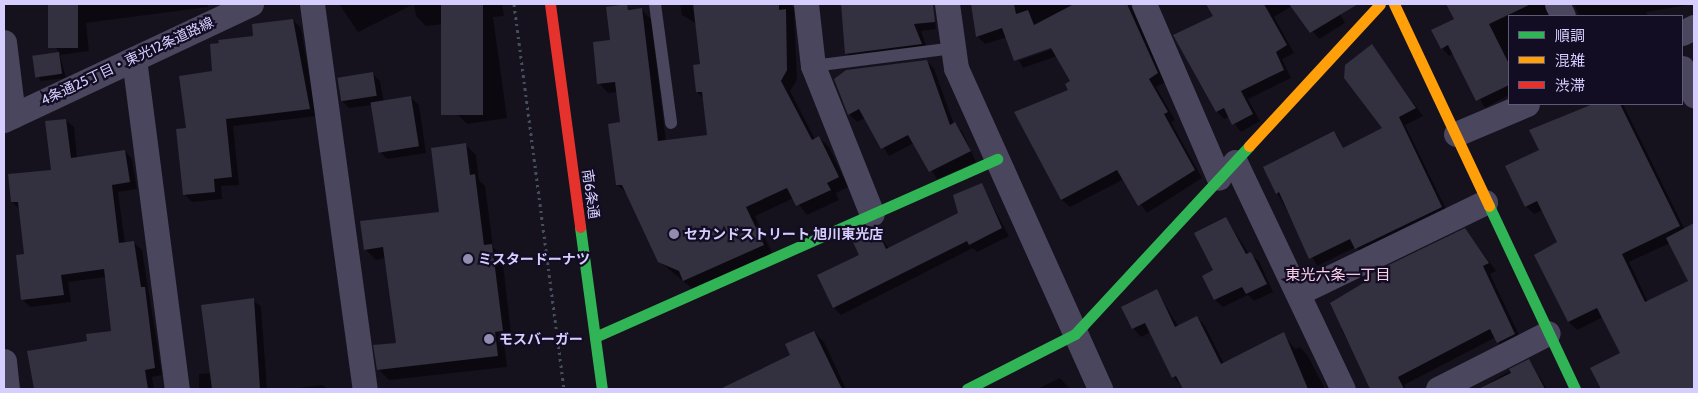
<!DOCTYPE html>
<meta charset="utf-8">
<style>
body{margin:0}
#map{position:relative;width:1698px;height:393px;overflow:hidden;background:#15121d;font-family:Cabin,"Noto Sans JP",sans-serif}
div>[style]{position:absolute}
.shadow>*{inset:0;background:#0007}
.building>*{inset:0;background:#33303f;transform-origin:0 0}
.path>*{height:3px;margin-top:-1.5px;transform-origin:0;background:repeating-linear-gradient(90deg,#444f5e 0 2.5px,transparent 0 6.5px)}
.lane>*{height:12px;margin:-6px;padding:0 6px;transform-origin:6px;border-radius:6px;background:#49465e}
.street>*{height:25px;margin:-12.5px;padding:0 12.5px;transform-origin:12.5px;border-radius:12.5px;background:#49465e}
.fast>*{height:11px;margin:-5.5px;padding:0 5.5px;transform-origin:5.5px;border-radius:5.5px;background:#30b455}
.slow>*{height:11px;margin:-5.5px;padding:0 5.5px;transform-origin:5.5px;border-radius:5.5px;background:#ff9f0a}
.jam>*{height:11px;margin:-5.5px;padding:0 5.5px;transform-origin:5.5px;border-radius:5.5px;background:#e5322d}
.dots>*{width:14px;height:14px;translate:-50% -50%;box-sizing:border-box;border:2px solid #120d22;border-radius:50%}
span{translate:-50% -50%;white-space:nowrap;text-align:center;line-height:1.15;-webkit-text-stroke:4.5px #120d22;paint-order:stroke}
.street-label{font-size:14px;color:#d6ceff}
.poi-label{font-size:14px;color:#d6ceff;font-weight:700}
.left{translate:0 -50%;text-align:left}
.neighbourhood-label{font-size:15px;color:#ffd0eb}
.frame{position:absolute;inset:0;border:5px solid #d6ceff;pointer-events:none}
.legend{position:absolute;left:1508px;top:15px;width:175px;height:90px;box-sizing:border-box;background:#120d22;border:1px solid #605a7a;margin:0;padding:6px 9px;list-style:none;font-size:15px;color:#d6ceff}
.legend li{display:flex;align-items:center;gap:10px;height:25px}
.legend b{width:25px;border:1px solid #605a7a}
</style>
<div id="map">
<div class="shadow">
<div style="clip-path:polygon(44px 4px,207px 4px,208px 7px,86px 23px,89px 51px,60px 55px,66px 78px,40px 81px,33px 57px,60px 53px,55px 47px,50px 6px)"></div>
<div style="clip-path:polygon(339px 4px,502px 4px,504px 16px,493px 17px,507px 118px,467px 124px,457px 114px,445px 24px,426px 26px,416px 16px,414px 4px,358px 32px)"></div>
<div style="clip-path:polygon(680px 4px,790px 4px,794px 8px,797px 80px,790px 91px,815px 139px,819px 137px,829px 147px,848px 187px,836px 193px,839px 200px,807px 215px,794px 198px,755px 216px,773px 255px,694px 290px,659px 261px,628px 194px,617px 185px,621px 123px,617px 92px,608px 93px,599px 83px,611px 41px,608px 8px,641px 9px,651px 19px,666px 142px,708px 136px,704px 99px,697px 92px,702px 65px,697px 24px,682px 15px)"></div>
<div style="clip-path:polygon(842px 4px,933px 4px,936px 29px,921px 31px,928px 51px,853px 61px,846px 53px)"></div>
<div style="clip-path:polygon(evenodd,972px 4px,1130px 4px,1165px 82px,1156px 87px,1175px 120px,1171px 122px,1202px 178px,1147px 213px,1124px 179px,1070px 207px,1062px 200px,1071px 82px,1057px 56px,1023px 68px,1007px 37px,985px 44px,977px 36px,972px 4px,1057px 44px,1058px 47px,1018px 61px,1018px 58px,1057px 44px)"></div>
<div style="clip-path:polygon(1208px 4px,1353px 4px,1339px 12px,1345px 23px,1319px 39px,1292px 6px,1274px 17px,1294px 53px,1282px 59px,1291px 78px,1248px 99px,1260px 121px,1241px 132px,1229px 117px,1224px 119px,1217px 112px,1175px 35px,1214px 17px)"></div>
<div style="clip-path:polygon(1447px 4px,1555px 4px,1551px 16px,1509px 16px,1509px 95px,1485px 108px,1453px 54px,1449px 56px,1442px 48px,1455px 19px)"></div>
<div style="clip-path:polygon(1574px 4px,1694px 4px,1646px 12px,1648px 16px,1579px 16px)"></div>
<div style="clip-path:polygon(293px 20px,301px 28px,316px 116px,233px 126px,239px 185px,221px 186px,222px 199px,192px 202px,184px 194px,187px 129px,214px 72px,255px 37px)"></div>
<div style="clip-path:polygon(evenodd,1372px 46px,1423px 116px,1405px 125px,1449px 215px,1364px 256px,1356px 247px,1317px 266px,1277px 193px,1334px 132px,1346px 148px,1384px 129px,1372px 46px,1338px 139px,1340px 139px,1348px 152px,1345px 154px,1338px 139px)"></div>
<div style="clip-path:polygon(927px 61px,934px 69px,954px 124px,962px 131px,976px 162px,937px 179px,914px 143px,889px 156px,865px 118px,857px 122px,849px 114px)"></div>
<div style="clip-path:polygon(372px 73px,380px 81px,384px 102px,411px 98px,419px 105px,426px 153px,387px 159px,379px 151px,372px 105px,349px 108px,341px 100px)"></div>
<div style="clip-path:polygon(evenodd,1594px 104px,1623px 104px,1685px 230px,1694px 225px,1694px 389px,1602px 389px,1591px 369px,1621px 353px,1603px 317px,1577px 330px,1569px 322px,1536px 256px,1559px 243px,1543px 210px,1534px 214px,1526px 206px,1540px 150px,1531px 131px,1594px 104px,1670px 243px,1690px 282px,1648px 302px,1629px 262px,1670px 243px)"></div>
<div style="clip-path:polygon(66px 120px,74px 127px,77px 158px,125px 151px,132px 159px,137px 189px,118px 192px,125px 244px,134px 243px,142px 250px,162px 375px,152px 377px,154px 389px,36px 389px,29px 352px,89px 342px,113px 332px,106px 277px,68px 282px,71px 302px,30px 307px,23px 300px,25px 255px,19px 209px,12px 202px,52px 171px)"></div>
<div style="clip-path:polygon(466px 145px,476px 155px,479px 180px,485px 186px,493px 247px,502px 256px,512px 341px,504px 342px,507px 367px,389px 380px,378px 369px,398px 344px,386px 258px,376px 260px,365px 249px,440px 213px)"></div>
<div style="clip-path:polygon(981px 184px,1009px 236px,977px 252px,973px 248px,841px 315px,834px 308px,877px 231px,889px 249px,959px 213px)"></div>
<div style="clip-path:polygon(1226px 218px,1249px 254px,1259px 261px,1273px 292px,1254px 301px,1248px 295px,1223px 307px,1215px 300px,1214px 271px)"></div>
<div style="clip-path:polygon(1465px 229px,1496px 271px,1490px 274px,1522px 341px,1505px 350px,1494px 338px,1404px 385px,1406px 389px,1373px 389px,1341px 329px)"></div>
<div style="clip-path:polygon(1157px 291px,1178px 326px,1197px 317px,1205px 326px,1224px 364px,1283px 334px,1295px 349px,1300px 347px,1308px 356px,1325px 389px,1185px 389px,1173px 377px,1151px 332px,1141px 337px,1133px 328px)"></div>
<div style="clip-path:polygon(253px 300px,261px 307px,267px 389px,199px 389px,199px 374px,211px 373px)"></div>
<div style="clip-path:polygon(814px 332px,824px 342px,846px 389px,723px 389px,791px 356px)"></div>
<div style="clip-path:polygon(1529px 360px,1547px 389px,1478px 389px)"></div>
<div style="clip-path:polygon(1060px 378px,1070px 389px,1037px 389px)"></div>
<div style="clip-path:polygon(323px 385px,327px 389px,289px 389px)"></div>
</div>
<div class="building">
<div style="left:48px;top:4px;width:30px;height:44px"></div>
<div style="left:441px;top:4px;width:42px;height:111px"></div>
<div style="clip-path:polygon(627px 4px,628px 10px,642px 8px,658px 141px,707px 135px,702px 92px,696px 92px,693px 65px,700px 64px,693px 4px,779px 4px,779px 10px,786px 9px,787px 70px,781px 81px,812px 140px,819px 136px,839px 177px,827px 183px,831px 190px,796px 206px,787px 188px,746px 207px,764px 245px,683px 281px,679px 271px,658px 262px,622px 185px,616px 185px,608px 124px,620px 122px,615px 82px,597px 84px,593px 42px,610px 40px,606px 7px)"></div>
<div style="clip-path:polygon(841px 4px,933px 4px,935px 22px,914px 24px,922px 44px,845px 54px)"></div>
<div style="clip-path:polygon(971px 4px,1014px 4px,1016px 14px,1028px 10px,1034px 25px,1074px 4px,1127px 4px,1158px 73px,1149px 79px,1168px 112px,1164px 114px,1195px 170px,1138px 206px,1117px 170px,1061px 200px,1014px 112px,1068px 90px,1065px 84px,1070px 81px,1051px 48px,1014px 61px,1002px 28px,976px 37px)"></div>
<div style="clip-path:polygon(1206px 4px,1264px 4px,1287px 45px,1276px 52px,1284px 70px,1241px 91px,1253px 114px,1232px 125px,1224px 108px,1216px 112px,1173px 35px,1213px 16px)"></div>
<div style="clip-path:polygon(1289px 4px,1358px 4px,1310px 33px)"></div>
<div style="clip-path:polygon(1446px 4px,1531px 4px,1489px 24px,1509px 64px,1509px 85px,1476px 101px,1448px 45px,1441px 49px,1431px 30px,1454px 19px)"></div>
<div style="clip-path:polygon(293px 19px,310px 109px,226px 119px,232px 177px,214px 179px,215px 192px,183px 195px,176px 129px,186px 128px,179px 76px,212px 71px,210px 44px,219px 43px,218px 40px,253px 36px,252px 24px)"></div>
<div style="clip-path:polygon(1372px 44px,1416px 108px,1399px 117px,1442px 207px,1355px 249px,1350px 239px,1309px 259px,1279px 192px,1276px 194px,1263px 167px,1334px 131px,1343px 148px,1382px 128px,1344px 78px,1345px 65px)"></div>
<div style="left:59px;top:52px;width:22px;height:27px;rotate:82deg"></div>
<div style="clip-path:polygon(927px 60px,950px 125px,955px 122px,971px 151px,929px 172px,908px 135px,881px 149px,859px 109px,848px 115px,834px 79px,846px 70px)"></div>
<div style="left:373px;top:72px;width:24px;height:36px;rotate:81deg"></div>
<div style="left:411px;top:96px;width:51px;height:41px;rotate:81deg"></div>
<div style="clip-path:polygon(1593px 104px,1620px 104px,1680px 226px,1622px 254px,1645px 302px,1688px 281px,1666px 238px,1694px 223px,1694px 389px,1601px 389px,1590px 368px,1620px 353px,1597px 308px,1568px 322px,1534px 255px,1557px 242px,1537px 201px,1525px 207px,1505px 166px,1539px 150px,1529px 130px)"></div>
<div style="clip-path:polygon(66px 119px,71px 158px,125px 150px,130px 182px,112px 185px,119px 243px,134px 241px,141px 287px,145px 287px,155px 368px,145px 370px,148px 389px,34px 389px,27px 351px,87px 341px,86px 334px,111px 331px,104px 269px,61px 275px,64px 295px,21px 300px,16px 255px,24px 254px,18px 202px,11px 202px,8px 174px,51px 170px,45px 121px)"></div>
<div style="clip-path:polygon(466px 143px,470px 175px,475px 174px,484px 245px,492px 244px,503px 331px,495px 332px,498px 356px,377px 370px,373px 345px,396px 343px,383px 247px,364px 250px,360px 221px,439px 212px,431px 148px)"></div>
<div style="clip-path:polygon(982px 183px,1002px 228px,969px 245px,967px 241px,833px 308px,817px 275px,859px 255px,852px 240px,877px 229px,886px 249px,958px 213px,953px 195px)"></div>
<div style="clip-path:polygon(1226px 217px,1246px 254px,1251px 252px,1267px 284px,1246px 294px,1242px 287px,1214px 300px,1202px 276px,1213px 270px,1194px 233px)"></div>
<div style="clip-path:polygon(1465px 228px,1489px 263px,1483px 266px,1515px 334px,1497px 343px,1490px 329px,1398px 377px,1404px 389px,1370px 389px,1330px 303px,1370px 279px,1368px 275px)"></div>
<div style="clip-path:polygon(1157px 289px,1175px 327px,1197px 316px,1221px 364px,1284px 332px,1308px 389px,1183px 389px,1176px 376px,1172px 378px,1145px 323px,1132px 329px,1121px 307px)"></div>
<div style="clip-path:polygon(254px 298px,260px 389px,212px 389px,201px 305px)"></div>
<div style="clip-path:polygon(814px 331px,842px 389px,720px 389px,790px 355px,785px 344px)"></div>
<div style="clip-path:polygon(1529px 359px,1545px 389px,1478px 389px,1511px 373px,1509px 369px)"></div>
</div>
<div class="path">
<div style="left:514px;top:4px;width:388px;rotate:82.6deg"></div>
</div>
<div class="lane">
<div style="left:655px;top:4px;width:120px;rotate:82.3deg"></div>
<div style="left:813px;top:66px;width:141px;rotate:-7.3deg"></div>
</div>
<div class="street">
<div style="left:312px;top:4px;width:389px;rotate:82.2deg"></div>
<div style="left:806px;top:4px;width:62px;rotate:83.6deg"></div>
<div style="left:813px;top:66px;width:159px;rotate:68.3deg"></div>
<div style="left:947px;top:4px;width:65px;rotate:82deg"></div>
<div style="left:956px;top:68px;width:352px;rotate:65.8deg"></div>
<div style="left:1144px;top:4px;width:189px;rotate:66.7deg"></div>
<div style="left:1557px;top:4px;width:13px;rotate:63deg"></div>
<div style="left:1682px;top:33px;width:13px;rotate:-27deg"></div>
<div style="left:4px;top:42px;width:74px;rotate:83deg"></div>
<div style="left:134px;top:59px;width:333px;rotate:82.6deg"></div>
<div style="left:1682px;top:68px;width:30px;rotate:66deg"></div>
<div style="left:4px;top:120px;width:273px;rotate:-25.2deg"></div>
<div style="left:1456px;top:134px;width:77px;rotate:-22.9deg"></div>
<div style="left:1235px;top:162px;width:251px;rotate:64.6deg"></div>
<div style="left:1298px;top:293px;width:208px;rotate:-25.9deg"></div>
<div style="left:4px;top:361px;width:28px;rotate:84deg"></div>
<div style="left:1438px;top:389px;width:123px;rotate:-27deg"></div>
</div>
<div class="fast">
<div style="left:1489px;top:206px;width:202px;rotate:64.8deg"></div>
<div style="left:580px;top:227px;width:163px;rotate:82.3deg"></div>
<div style="left:595px;top:337px;width:440px;rotate:-23.9deg"></div>
<div style="left:967px;top:389px;width:121px;rotate:-27deg"></div>
<div style="left:1075px;top:334px;width:256px;rotate:-47.2deg"></div>
</div>
<div class="slow">
<div style="left:1394px;top:4px;width:223px;rotate:64.8deg"></div>
<div style="left:1249px;top:146px;width:193px;rotate:-47.3deg"></div>
</div>
<div class="jam">
<div style="left:550px;top:4px;width:225px;rotate:82.3deg"></div>
</div>
<div class="dots">
<div style="left:674px;top:234px;background:#928cb0"></div>
<div style="left:468px;top:259px;background:#928cb0"></div>
<div style="left:489px;top:339px;background:#928cb0"></div>
</div>
<div class="street-label">
<span style="left:127px;top:61px;rotate:-25deg">4条通25丁目・東光12条道路線</span>
<span style="left:591px;top:194px;rotate:82deg">南6条通</span>
</div>
<div class="poi-label">
<span class="left" style="left:684px;top:234px">セカンドストリート 旭川東光店</span>
<span class="left" style="left:478px;top:259px">ミスタードーナツ</span>
<span class="left" style="left:499px;top:339px">モスバーガー</span>
</div>
<div class="neighbourhood-label">
<span style="left:1338px;top:276px">東光六条一丁目</span>
</div>
<div class="frame"></div>
<ul class="legend">
<li><b style="height:6px;background:#30b455"></b>順調</li>
<li><b style="height:6px;background:#ff9f0a"></b>混雑</li>
<li><b style="height:6px;background:#e5322d"></b>渋滞</li>
</ul>
</div>
